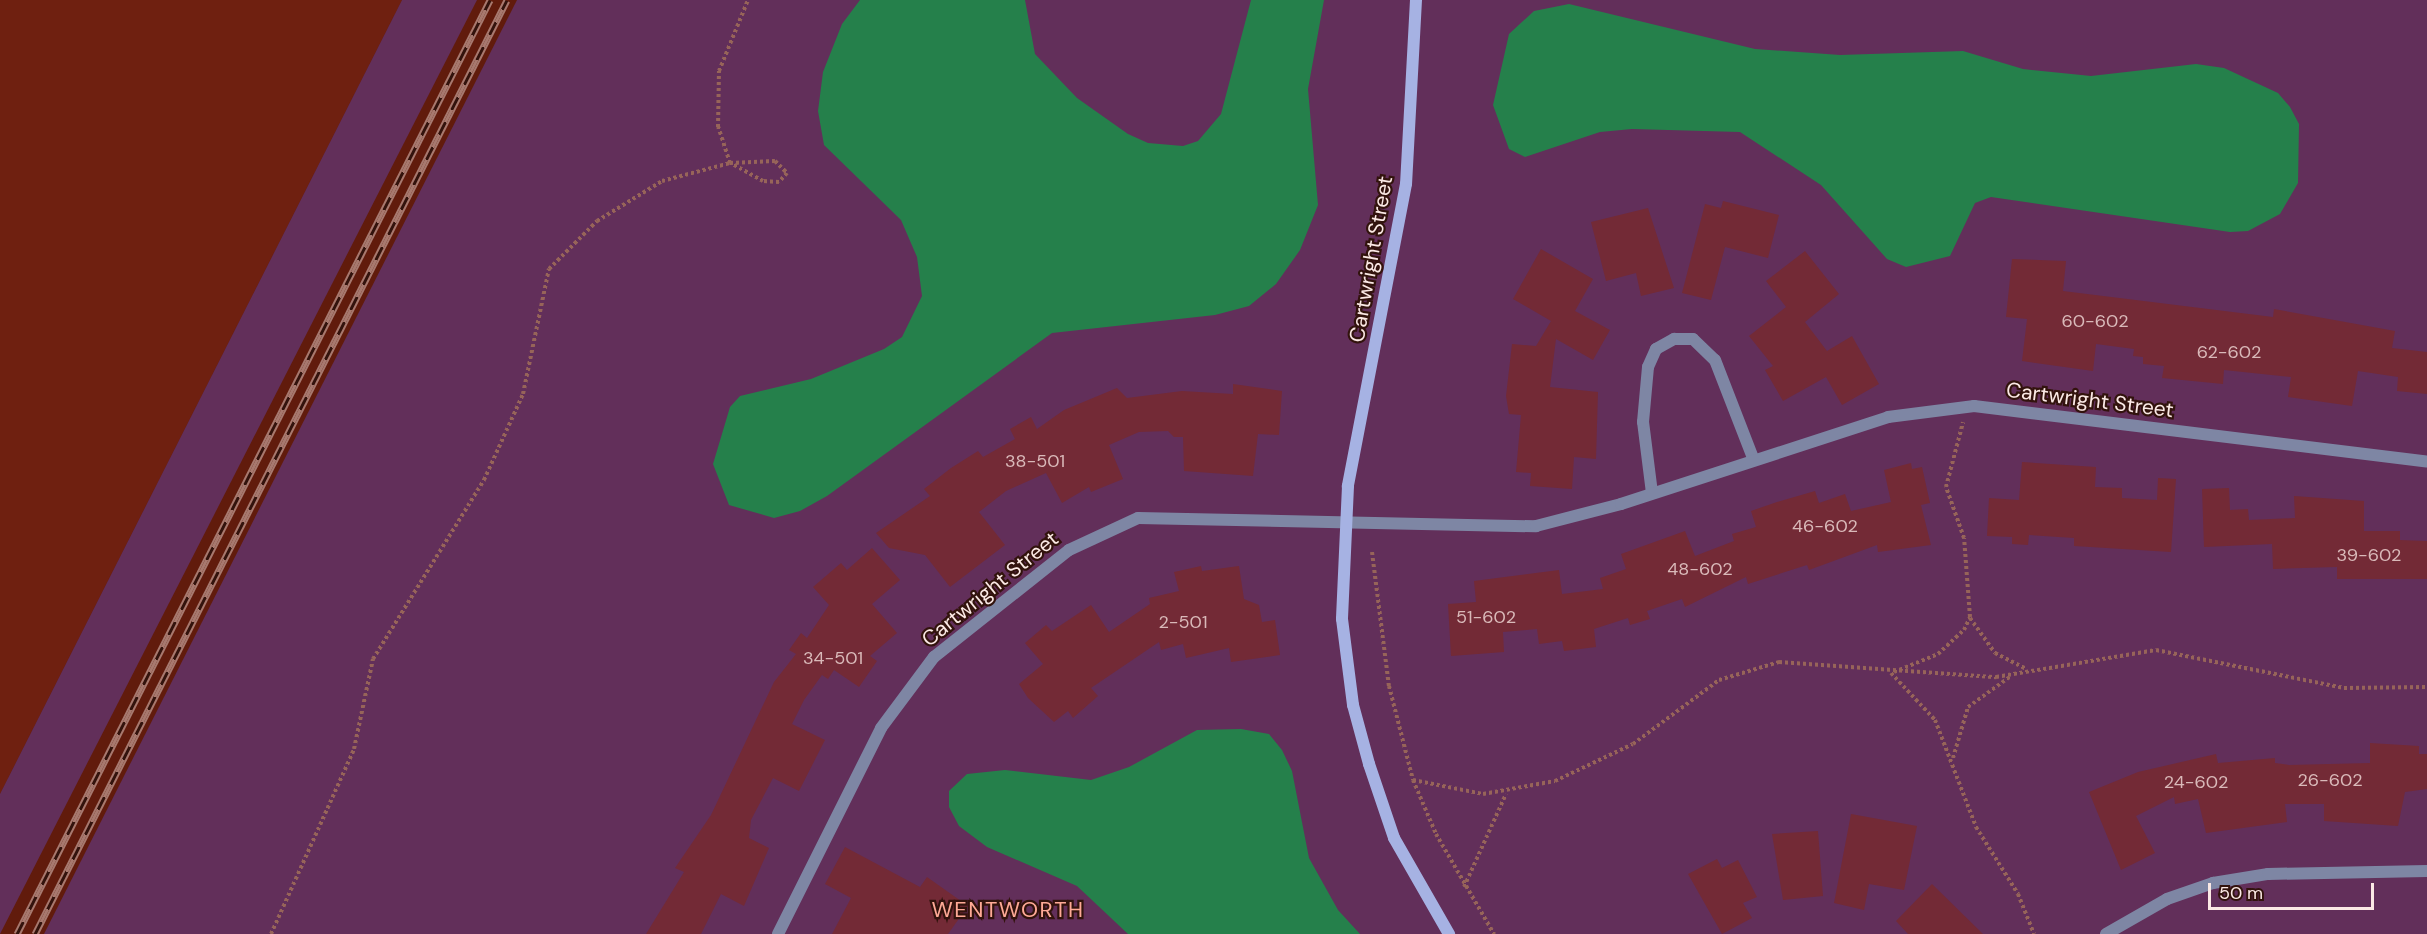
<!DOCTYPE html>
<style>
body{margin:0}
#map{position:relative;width:2427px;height:934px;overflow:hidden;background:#611b0c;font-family:"DM Sans",sans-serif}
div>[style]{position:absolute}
.built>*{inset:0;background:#6f2010}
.green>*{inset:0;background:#622f5a}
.water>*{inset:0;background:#25804b}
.building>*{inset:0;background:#732a36}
.path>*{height:4px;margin-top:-2px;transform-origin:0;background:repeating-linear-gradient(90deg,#976459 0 3px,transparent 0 6px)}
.street>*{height:12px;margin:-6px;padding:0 6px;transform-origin:6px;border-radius:6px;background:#7e86a4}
.secondary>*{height:12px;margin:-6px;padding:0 6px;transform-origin:6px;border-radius:6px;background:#a6b2e3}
.rail>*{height:7px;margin-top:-3.5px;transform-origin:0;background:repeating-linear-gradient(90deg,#32130d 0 14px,#a7796f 0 28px);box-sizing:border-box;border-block:2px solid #a7796f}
span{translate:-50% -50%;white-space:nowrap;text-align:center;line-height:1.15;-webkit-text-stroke:4.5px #32130d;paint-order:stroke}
.number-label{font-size:18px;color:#d9b9b9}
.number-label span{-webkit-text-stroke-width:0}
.street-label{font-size:21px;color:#fbe9e5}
.neighbourhood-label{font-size:22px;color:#fea996;letter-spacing:1.5px}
.scale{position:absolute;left:2208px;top:883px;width:166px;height:27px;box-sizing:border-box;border:3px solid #fbe9e5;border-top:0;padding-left:8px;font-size:18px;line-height:21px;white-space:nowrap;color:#fbe9e5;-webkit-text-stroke:4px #32130d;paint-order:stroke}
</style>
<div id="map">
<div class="built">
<div style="clip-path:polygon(0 0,402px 0,0 794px)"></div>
</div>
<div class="green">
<div style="clip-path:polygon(402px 0,477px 0,0 934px,0 794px)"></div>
<div style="clip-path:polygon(517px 0,2427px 0,2427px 934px,44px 934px)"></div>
</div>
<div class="water">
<div style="clip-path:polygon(1025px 0,1035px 54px,1077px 98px,1128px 134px,1148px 143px,1183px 146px,1198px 141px,1221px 114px,1251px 0,1324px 0,1308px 89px,1318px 205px,1300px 250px,1276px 284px,1249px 306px,1215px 315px,1052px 333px,827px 496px,800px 511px,774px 518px,729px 505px,713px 464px,730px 407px,740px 396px,811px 379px,884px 349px,902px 337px,922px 296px,917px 257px,901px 220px,824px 145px,818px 111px,823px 72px,842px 24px,860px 0)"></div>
<div style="clip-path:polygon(1569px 4px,1755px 49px,1840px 55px,1963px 51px,2023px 69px,2091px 76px,2196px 64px,2224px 68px,2278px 93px,2290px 107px,2299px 124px,2298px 183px,2280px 214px,2248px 231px,2230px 232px,1991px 197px,1975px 203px,1950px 256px,1906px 267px,1887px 259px,1821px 185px,1740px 132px,1632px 129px,1600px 132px,1525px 157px,1509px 149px,1493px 105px,1509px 34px,1534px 11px)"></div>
<div style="clip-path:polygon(1241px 729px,1269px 734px,1282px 750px,1292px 771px,1309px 858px,1338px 910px,1360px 934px,1128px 934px,1077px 886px,987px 847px,959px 826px,949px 807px,949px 791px,967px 774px,1005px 770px,1091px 780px,1129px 767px,1197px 730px)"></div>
</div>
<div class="building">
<div style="clip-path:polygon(1723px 201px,1779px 215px,1768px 258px,1725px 247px,1711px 300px,1682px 293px,1705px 204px,1721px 208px)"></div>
<div style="clip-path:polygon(1648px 208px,1674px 288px,1641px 296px,1636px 273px,1606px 281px,1591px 222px)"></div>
<div style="clip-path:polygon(1541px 249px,1593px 279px,1575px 311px,1610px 330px,1593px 360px,1556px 339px,1550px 387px,1598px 392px,1596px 459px,1574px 457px,1572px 489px,1530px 486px,1531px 473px,1516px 472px,1521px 415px,1509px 414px,1506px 396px,1512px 344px,1536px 346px,1551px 321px,1513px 299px)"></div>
<div style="clip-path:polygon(1805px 251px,1839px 294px,1805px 322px,1827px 351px,1852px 336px,1879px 384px,1842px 405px,1826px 377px,1783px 401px,1765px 370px,1773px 366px,1749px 336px,1786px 307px,1766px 281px)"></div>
<div style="clip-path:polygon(2012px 259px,2066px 261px,2063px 291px,2273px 317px,2274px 309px,2395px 331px,2392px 348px,2427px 352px,2427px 394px,2397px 391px,2398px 377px,2358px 371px,2352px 406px,2288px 397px,2291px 377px,2224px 370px,2223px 384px,2162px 378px,2164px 366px,2143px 364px,2143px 357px,2133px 356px,2134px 349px,2096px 344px,2093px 371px,2022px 361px,2027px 319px,2006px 317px)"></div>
<div style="clip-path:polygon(1233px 384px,1282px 391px,1279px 435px,1258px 434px,1253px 476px,1184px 471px,1183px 437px,1174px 437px,1168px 431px,1139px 432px,1109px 445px,1123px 479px,1091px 492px,1089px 487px,1062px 503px,1046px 473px,1006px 491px,979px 512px,1005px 545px,950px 587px,925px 555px,889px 548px,876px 533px,930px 496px,924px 489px,951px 468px,978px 451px,983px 457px,1015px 439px,1010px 429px,1031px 417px,1037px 429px,1064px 410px,1117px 388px,1127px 398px,1182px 391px,1233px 394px)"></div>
<div style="clip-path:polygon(2022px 462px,2096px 467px,2095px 487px,2122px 488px,2122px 498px,2157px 500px,2158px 478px,2176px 479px,2171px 552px,2074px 546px,2074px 538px,2029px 535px,2028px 545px,2012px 544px,2012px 537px,1987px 536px,1989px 498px,2019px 500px)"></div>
<div style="clip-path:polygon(1911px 463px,1912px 469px,1922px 467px,1930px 503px,1921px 505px,1931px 545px,1878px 552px,1877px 545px,1809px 570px,1807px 565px,1748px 584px,1746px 577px,1685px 607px,1682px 599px,1647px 611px,1650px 619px,1630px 625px,1628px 618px,1594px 629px,1596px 647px,1564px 651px,1562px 641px,1539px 644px,1537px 629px,1503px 632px,1504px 652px,1451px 656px,1448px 604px,1476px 602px,1474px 581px,1559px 570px,1562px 594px,1603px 589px,1600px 578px,1626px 569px,1621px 554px,1685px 531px,1695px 556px,1734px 541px,1732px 534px,1756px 527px,1751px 511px,1777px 502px,1815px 491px,1819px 503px,1845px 494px,1851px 511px,1891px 502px,1884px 470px)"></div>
<div style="clip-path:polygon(2229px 488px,2230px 510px,2248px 509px,2249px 520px,2295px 518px,2294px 496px,2364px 501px,2364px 531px,2400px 531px,2400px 540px,2427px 541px,2427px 579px,2337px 579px,2337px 567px,2273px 569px,2272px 544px,2204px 547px,2202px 489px)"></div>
<div style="clip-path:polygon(872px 548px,900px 580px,872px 604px,897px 633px,870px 656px,877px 661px,859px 687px,834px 670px,828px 679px,822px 675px,804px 700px,792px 724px,825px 740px,799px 791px,773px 778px,751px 820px,749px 838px,769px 848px,744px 906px,721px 894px,701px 934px,646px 934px,684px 872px,675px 868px,711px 815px,774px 682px,796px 654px,789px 650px,801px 633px,807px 638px,829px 605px,813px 587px,841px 563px,847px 570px)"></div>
<div style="clip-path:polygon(1201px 566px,1202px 571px,1239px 566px,1244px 599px,1259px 605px,1262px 622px,1275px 620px,1280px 655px,1231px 662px,1229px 648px,1186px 658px,1183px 644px,1161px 650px,1159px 642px,1091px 688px,1098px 696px,1073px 718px,1068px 711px,1054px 722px,1028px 698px,1019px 684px,1043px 664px,1025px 643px,1046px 625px,1052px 631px,1091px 605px,1109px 632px,1150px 604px,1149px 598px,1179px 591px,1174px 572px)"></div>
<div style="clip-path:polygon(2370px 743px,2419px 746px,2419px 754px,2427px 754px,2427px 789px,2405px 792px,2398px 826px,2324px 821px,2324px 804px,2285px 804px,2287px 822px,2206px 833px,2198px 799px,2175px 804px,2174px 797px,2136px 816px,2155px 853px,2121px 870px,2089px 792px,2138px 772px,2216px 754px,2218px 763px,2275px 758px,2275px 763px,2289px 765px,2370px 763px)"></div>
<div style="clip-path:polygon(1851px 814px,1917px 826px,1904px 890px,1869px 884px,1864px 910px,1834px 903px)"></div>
<div style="clip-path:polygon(1818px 831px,1823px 896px,1783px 900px,1772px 834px)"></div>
<div style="clip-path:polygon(845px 847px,920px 887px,927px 877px,968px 906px,948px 934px,832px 934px,851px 898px,825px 884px)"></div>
<div style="clip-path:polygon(1717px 859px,1722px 868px,1738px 860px,1757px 897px,1743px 903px,1752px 918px,1722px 934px,1688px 874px)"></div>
<div style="clip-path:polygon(1932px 884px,1983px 934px,1908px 934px,1896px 921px)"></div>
</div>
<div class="path">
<div style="left:1372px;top:552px;width:135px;rotate:82.8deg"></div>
<div style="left:1389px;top:686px;width:97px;rotate:75.7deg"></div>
<div style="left:1413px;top:780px;width:59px;rotate:66.9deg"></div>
<div style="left:1436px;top:834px;width:116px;rotate:59.9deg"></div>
<div style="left:1970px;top:618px;width:43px;rotate:54.5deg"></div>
<div style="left:1995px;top:653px;width:36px;rotate:27deg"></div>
<div style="left:1894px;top:672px;width:48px;rotate:-22.2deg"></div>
<div style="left:1938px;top:654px;width:35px;rotate:-43deg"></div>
<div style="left:1964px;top:630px;width:14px;rotate:-65deg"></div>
<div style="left:1970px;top:617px;width:79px;rotate:-94.3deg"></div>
<div style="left:1964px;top:538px;width:54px;rotate:-109.4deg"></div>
<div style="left:1946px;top:487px;width:67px;rotate:-75.3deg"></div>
<div style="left:1891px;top:673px;width:64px;rotate:46.9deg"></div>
<div style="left:1935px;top:720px;width:115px;rotate:69deg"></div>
<div style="left:1976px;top:827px;width:79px;rotate:57.9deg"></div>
<div style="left:2018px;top:894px;width:43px;rotate:68.2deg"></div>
<div style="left:1953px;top:758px;width:53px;rotate:-73.6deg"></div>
<div style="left:1968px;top:707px;width:53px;rotate:-35.8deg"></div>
<div style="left:1413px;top:780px;width:71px;rotate:11.3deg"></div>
<div style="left:1483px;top:794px;width:73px;rotate:-10.2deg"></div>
<div style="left:1555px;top:781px;width:86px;rotate:-25.4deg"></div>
<div style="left:1633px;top:744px;width:107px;rotate:-36.7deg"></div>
<div style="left:1719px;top:680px;width:63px;rotate:-16.7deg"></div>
<div style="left:1779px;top:662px;width:218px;rotate:4deg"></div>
<div style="left:1996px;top:677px;width:162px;rotate:-9.6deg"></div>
<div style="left:2156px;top:650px;width:192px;rotate:11.4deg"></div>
<div style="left:2344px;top:688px;width:83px;rotate:-0.7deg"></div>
<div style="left:1464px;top:887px;width:102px;rotate:-65.7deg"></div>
<div style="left:271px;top:934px;width:203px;rotate:-65.8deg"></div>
<div style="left:354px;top:749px;width:92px;rotate:-78.1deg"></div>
<div style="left:373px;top:659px;width:211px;rotate:-58.2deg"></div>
<div style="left:484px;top:480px;width:94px;rotate:-65.6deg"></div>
<div style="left:523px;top:394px;width:128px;rotate:-78.3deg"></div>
<div style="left:549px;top:269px;width:68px;rotate:-45deg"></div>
<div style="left:597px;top:221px;width:76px;rotate:-31.6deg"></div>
<div style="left:662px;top:181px;width:70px;rotate:-14.8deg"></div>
<div style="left:730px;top:163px;width:45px;rotate:-2.5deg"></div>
<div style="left:775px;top:161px;width:17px;rotate:45deg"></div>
<div style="left:787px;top:173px;width:12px;rotate:132deg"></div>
<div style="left:779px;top:182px;width:16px;rotate:-176deg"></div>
<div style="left:763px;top:181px;width:38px;rotate:-151deg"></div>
<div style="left:730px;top:163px;width:38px;rotate:-108deg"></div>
<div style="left:718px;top:127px;width:56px;rotate:-89deg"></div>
<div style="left:719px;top:71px;width:77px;rotate:-67.8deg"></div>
</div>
<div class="street">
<div style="left:1652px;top:493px;width:72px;rotate:-97.2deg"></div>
<div style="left:1643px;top:422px;width:55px;rotate:-84.8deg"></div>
<div style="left:1648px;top:367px;width:20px;rotate:-66deg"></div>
<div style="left:1656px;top:349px;width:21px;rotate:-29deg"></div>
<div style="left:1674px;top:339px;width:19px"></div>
<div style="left:1693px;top:339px;width:30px;rotate:44deg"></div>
<div style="left:1715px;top:360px;width:105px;rotate:68.8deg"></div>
<div style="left:778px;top:934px;width:230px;rotate:-63.4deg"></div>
<div style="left:881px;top:728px;width:89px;rotate:-53.3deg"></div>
<div style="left:934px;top:657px;width:172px;rotate:-38.4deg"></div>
<div style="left:1069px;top:550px;width:76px;rotate:-24.9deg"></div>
<div style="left:1138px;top:518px;width:398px;rotate:1.2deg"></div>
<div style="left:1536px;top:526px;width:88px;rotate:-14.5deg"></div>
<div style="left:1621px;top:504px;width:281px;rotate:-18deg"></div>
<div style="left:1888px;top:417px;width:87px;rotate:-7.3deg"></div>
<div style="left:1974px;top:406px;width:456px;rotate:7deg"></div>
<div style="left:2106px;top:934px;width:70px;rotate:-29.8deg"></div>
<div style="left:2167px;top:899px;width:49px;rotate:-19.2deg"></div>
<div style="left:2213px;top:883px;width:56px;rotate:-9.3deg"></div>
<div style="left:2268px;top:874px;width:159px;rotate:-1.1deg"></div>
</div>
<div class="secondary">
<div style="left:1416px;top:0;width:184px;rotate:93.1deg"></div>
<div style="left:1406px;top:184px;width:308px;rotate:100.9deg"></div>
<div style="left:1348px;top:486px;width:133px;rotate:92.6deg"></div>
<div style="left:1342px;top:619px;width:87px;rotate:82.7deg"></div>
<div style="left:1353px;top:705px;width:61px;rotate:74.8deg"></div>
<div style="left:1369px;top:764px;width:78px;rotate:71.3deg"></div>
<div style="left:1394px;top:838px;width:111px;rotate:60.2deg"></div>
</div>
<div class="rail">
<div style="left:17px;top:934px;width:1047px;rotate:-63.14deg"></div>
<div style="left:35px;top:934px;width:1046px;rotate:-63.19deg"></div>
</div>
<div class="number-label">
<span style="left:2095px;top:321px">60-602</span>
<span style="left:2229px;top:352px">62-602</span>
<span style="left:1035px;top:461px">38-501</span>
<span style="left:1825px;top:526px">46-602</span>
<span style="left:2369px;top:555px">39-602</span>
<span style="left:1700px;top:569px">48-602</span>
<span style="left:1486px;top:617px">51-602</span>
<span style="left:1183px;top:622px">2-501</span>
<span style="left:833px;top:658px">34-501</span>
<span style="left:2330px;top:780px">26-602</span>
<span style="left:2196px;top:782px">24-602</span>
</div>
<div class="street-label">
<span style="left:1371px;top:259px;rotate:-80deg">Cartwright Street</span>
<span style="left:2090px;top:400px;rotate:7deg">Cartwright Street</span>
<span style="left:990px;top:589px;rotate:-39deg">Cartwright Street</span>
</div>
<div class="neighbourhood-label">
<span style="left:1008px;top:910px">WENTWORTH</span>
</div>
<div class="scale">50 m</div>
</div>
